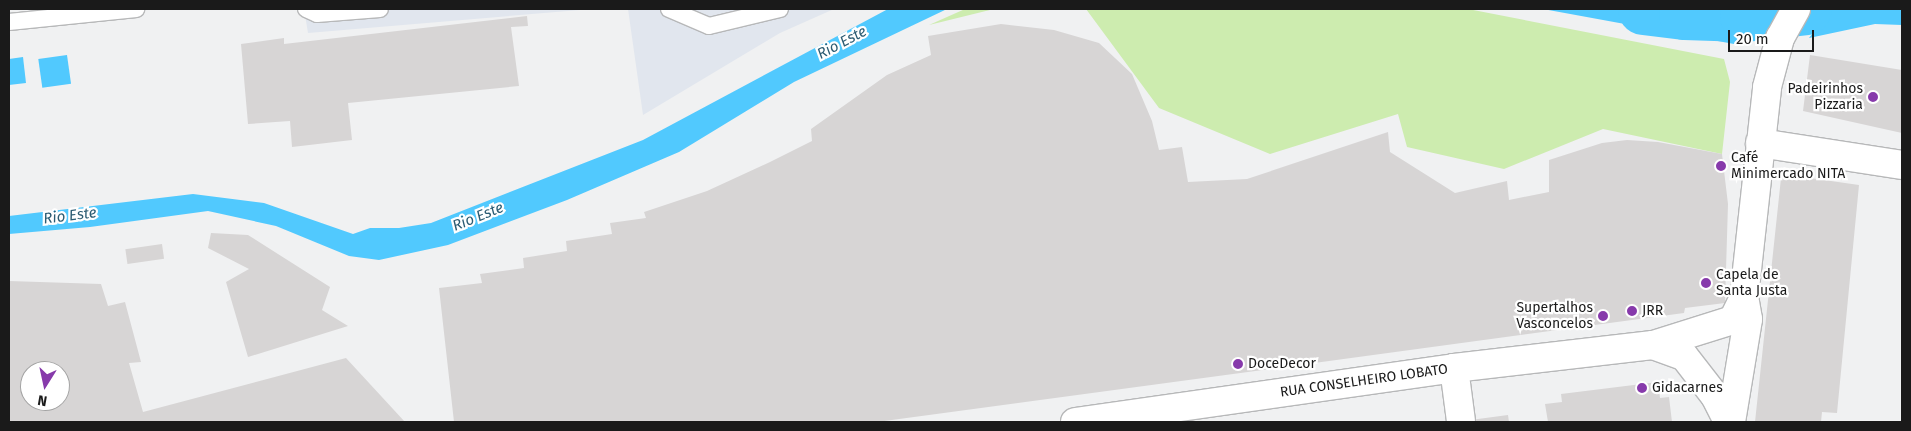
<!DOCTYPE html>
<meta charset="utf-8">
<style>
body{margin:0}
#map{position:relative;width:1911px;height:431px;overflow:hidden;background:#f0f1f2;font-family:"Fira Sans",sans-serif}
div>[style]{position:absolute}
.built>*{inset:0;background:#e1e6ee}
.green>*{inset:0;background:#cdecaf}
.water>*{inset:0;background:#51c9fe;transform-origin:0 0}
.river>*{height:51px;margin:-25.5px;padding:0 25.5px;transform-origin:25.5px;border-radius:25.5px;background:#51c9fe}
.building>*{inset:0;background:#d7d5d5;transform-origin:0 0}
.roads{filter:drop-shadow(1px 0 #b7b8b9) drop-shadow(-1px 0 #b7b8b9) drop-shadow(0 1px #b7b8b9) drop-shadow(0 -1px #b7b8b9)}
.service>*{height:16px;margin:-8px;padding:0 8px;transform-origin:8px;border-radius:8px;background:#fff}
.minor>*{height:28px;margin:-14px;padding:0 14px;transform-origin:14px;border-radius:14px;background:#fff}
.secondary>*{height:28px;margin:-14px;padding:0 14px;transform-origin:14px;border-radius:14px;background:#fff}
.dots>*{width:14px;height:14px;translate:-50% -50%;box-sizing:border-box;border:2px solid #fff;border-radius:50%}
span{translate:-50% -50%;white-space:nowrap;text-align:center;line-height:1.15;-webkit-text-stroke:4.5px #fff;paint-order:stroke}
.poi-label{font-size:14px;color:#1a1a1a}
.right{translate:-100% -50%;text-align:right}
.left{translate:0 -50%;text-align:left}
.street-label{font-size:14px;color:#1a1a1a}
.water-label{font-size:15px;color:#2b5b72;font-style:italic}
.frame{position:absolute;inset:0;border:10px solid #1a1a1a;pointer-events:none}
.north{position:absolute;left:20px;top:361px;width:50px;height:50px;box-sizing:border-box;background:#fff;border:1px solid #a3a3a3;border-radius:50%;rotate:190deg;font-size:14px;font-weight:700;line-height:20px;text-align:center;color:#1a1a1a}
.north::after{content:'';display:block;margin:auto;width:18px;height:22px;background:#873aab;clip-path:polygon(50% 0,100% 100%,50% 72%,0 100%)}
.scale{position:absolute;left:1728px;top:30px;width:86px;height:22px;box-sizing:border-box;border:2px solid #1a1a1a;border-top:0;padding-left:6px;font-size:15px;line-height:18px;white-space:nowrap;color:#1a1a1a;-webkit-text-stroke:4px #fff;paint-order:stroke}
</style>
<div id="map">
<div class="built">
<div style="clip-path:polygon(304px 9px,592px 9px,308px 33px)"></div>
<div style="clip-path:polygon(628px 9px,834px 9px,780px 33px,643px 115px)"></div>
</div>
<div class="green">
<div style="clip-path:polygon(965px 9px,994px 9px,929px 25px)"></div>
<div style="clip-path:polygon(1086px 9px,1468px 9px,1724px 59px,1730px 82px,1722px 154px,1603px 129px,1504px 169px,1407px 147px,1398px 114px,1270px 154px,1159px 108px)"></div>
</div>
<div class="water">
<div style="clip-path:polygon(888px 9px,947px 9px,794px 82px,679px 152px,567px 200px,448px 245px,379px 260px,349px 256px,276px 226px,208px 211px,90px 227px,9px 234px,9px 216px,193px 194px,264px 203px,353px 234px,370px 228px,399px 228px,431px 223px,643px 140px)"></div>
<div style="clip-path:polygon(1543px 9px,1750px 9px,1734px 44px)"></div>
<div style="clip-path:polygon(1831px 9px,1902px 9px,1902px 25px,1875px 24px,1809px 38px)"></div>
<div style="left:67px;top:55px;width:29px;height:29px;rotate:82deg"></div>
<div style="clip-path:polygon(23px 57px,26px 83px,9px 85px,9px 59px)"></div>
</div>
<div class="river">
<div style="left:1643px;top:9px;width:41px;rotate:7deg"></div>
<div style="left:1684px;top:14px;width:61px;rotate:1.9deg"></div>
<div style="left:1745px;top:16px;width:61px;rotate:-6.5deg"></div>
</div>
<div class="building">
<div style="clip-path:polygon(527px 16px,528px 26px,511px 27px,519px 86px,348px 103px,352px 140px,292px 147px,290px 121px,248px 124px,241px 44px,284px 38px,284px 44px)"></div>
<div style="clip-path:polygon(1001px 24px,1054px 30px,1099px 43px,1132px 74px,1152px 121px,1159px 150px,1182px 147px,1188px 182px,1247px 179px,1388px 132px,1390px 152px,1455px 193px,1507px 181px,1509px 200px,1549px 192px,1549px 160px,1602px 143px,1627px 140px,1658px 142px,1722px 154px,1728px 204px,1725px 303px,1685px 308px,1684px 313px,877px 422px,454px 422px,439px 288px,482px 283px,480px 274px,524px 268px,523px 258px,567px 251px,566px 241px,612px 234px,610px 223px,646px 218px,644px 212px,707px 191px,770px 162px,812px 141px,811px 129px,887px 75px,931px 55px,928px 36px)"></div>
<div style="clip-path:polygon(1810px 55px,1902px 70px,1902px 133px,1803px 111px)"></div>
<div style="clip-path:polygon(1789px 175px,1859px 185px,1837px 413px,1822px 412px,1821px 422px,1755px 422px,1781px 178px)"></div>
<div style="clip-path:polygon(211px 233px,248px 235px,330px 287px,322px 310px,348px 326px,248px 357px,226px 282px,249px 269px,208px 248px)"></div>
<div style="left:162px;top:244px;width:15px;height:37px;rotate:82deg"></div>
<div style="clip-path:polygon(evenodd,9px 281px,101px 284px,108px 306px,125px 302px,141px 362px,129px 363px,143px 412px,346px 358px,405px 422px,9px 422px,9px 281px,30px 371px,60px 371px,60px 401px,30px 401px,30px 371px)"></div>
<div style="clip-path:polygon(1658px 382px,1660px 398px,1669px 397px,1672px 422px,1548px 422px,1545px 404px,1562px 402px,1561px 394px)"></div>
<div style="clip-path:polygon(1508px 415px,1509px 422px,1463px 422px,1463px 421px)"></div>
</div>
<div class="roads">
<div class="service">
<div style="left:306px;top:9px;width:12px;rotate:24deg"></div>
<div style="left:317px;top:14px;width:63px;rotate:-4.5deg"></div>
<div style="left:669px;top:9px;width:43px;rotate:23deg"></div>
<div style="left:709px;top:26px;width:73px;rotate:-13.5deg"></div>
<div style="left:9px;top:22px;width:128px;rotate:-5.8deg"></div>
</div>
<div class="minor">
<div style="left:1760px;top:143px;width:144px;rotate:8.8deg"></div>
<div style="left:1454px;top:368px;width:53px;rotate:82.5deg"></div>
</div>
<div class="secondary">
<div style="left:1653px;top:345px;width:33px;rotate:20deg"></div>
<div style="left:1684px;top:356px;width:51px;rotate:52.2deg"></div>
<div style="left:1715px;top:396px;width:29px;rotate:63deg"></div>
<div style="left:1075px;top:422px;width:383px;rotate:-8.1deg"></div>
<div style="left:1454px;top:368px;width:200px;rotate:-6.6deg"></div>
<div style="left:1653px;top:345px;width:84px;rotate:-17.4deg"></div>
<div style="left:1733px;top:320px;width:25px;rotate:-64deg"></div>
<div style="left:1731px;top:422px;width:104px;rotate:-80.6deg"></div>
<div style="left:1748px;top:319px;width:22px;rotate:-100deg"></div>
<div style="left:1744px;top:297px;width:211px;rotate:-83.7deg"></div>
<div style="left:1767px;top:87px;width:51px;rotate:-75.1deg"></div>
<div style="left:1780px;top:38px;width:33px;rotate:-61deg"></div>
</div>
</div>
<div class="dots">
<div style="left:1873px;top:97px;background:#873aab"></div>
<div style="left:1721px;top:166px;background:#873aab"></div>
<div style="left:1706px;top:283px;background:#873aab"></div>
<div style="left:1632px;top:311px;background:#873aab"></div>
<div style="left:1603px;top:316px;background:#873aab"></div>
<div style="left:1238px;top:364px;background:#873aab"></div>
<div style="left:1642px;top:388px;background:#873aab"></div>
</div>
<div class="poi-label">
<span class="right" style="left:1863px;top:97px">Padeirinhos<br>Pizzaria</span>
<span class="left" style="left:1731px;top:166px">Café<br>Minimercado NITA</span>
<span class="left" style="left:1716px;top:283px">Capela de<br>Santa Justa</span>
<span class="right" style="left:1593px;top:316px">Supertalhos<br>Vasconcelos</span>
<span class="left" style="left:1642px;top:311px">JRR</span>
<span class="left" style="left:1248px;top:364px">DoceDecor</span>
<span class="left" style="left:1652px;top:388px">Gidacarnes</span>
</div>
<div class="street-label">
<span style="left:1364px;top:381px;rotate:-8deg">RUA CONSELHEIRO LOBATO</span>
</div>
<div class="water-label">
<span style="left:842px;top:43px;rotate:-28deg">Rio Este</span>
<span style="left:70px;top:216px;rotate:-7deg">Rio Este</span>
<span style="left:478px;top:217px;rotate:-22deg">Rio Este</span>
</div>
<div class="frame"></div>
<div class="north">N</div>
<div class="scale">20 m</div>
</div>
